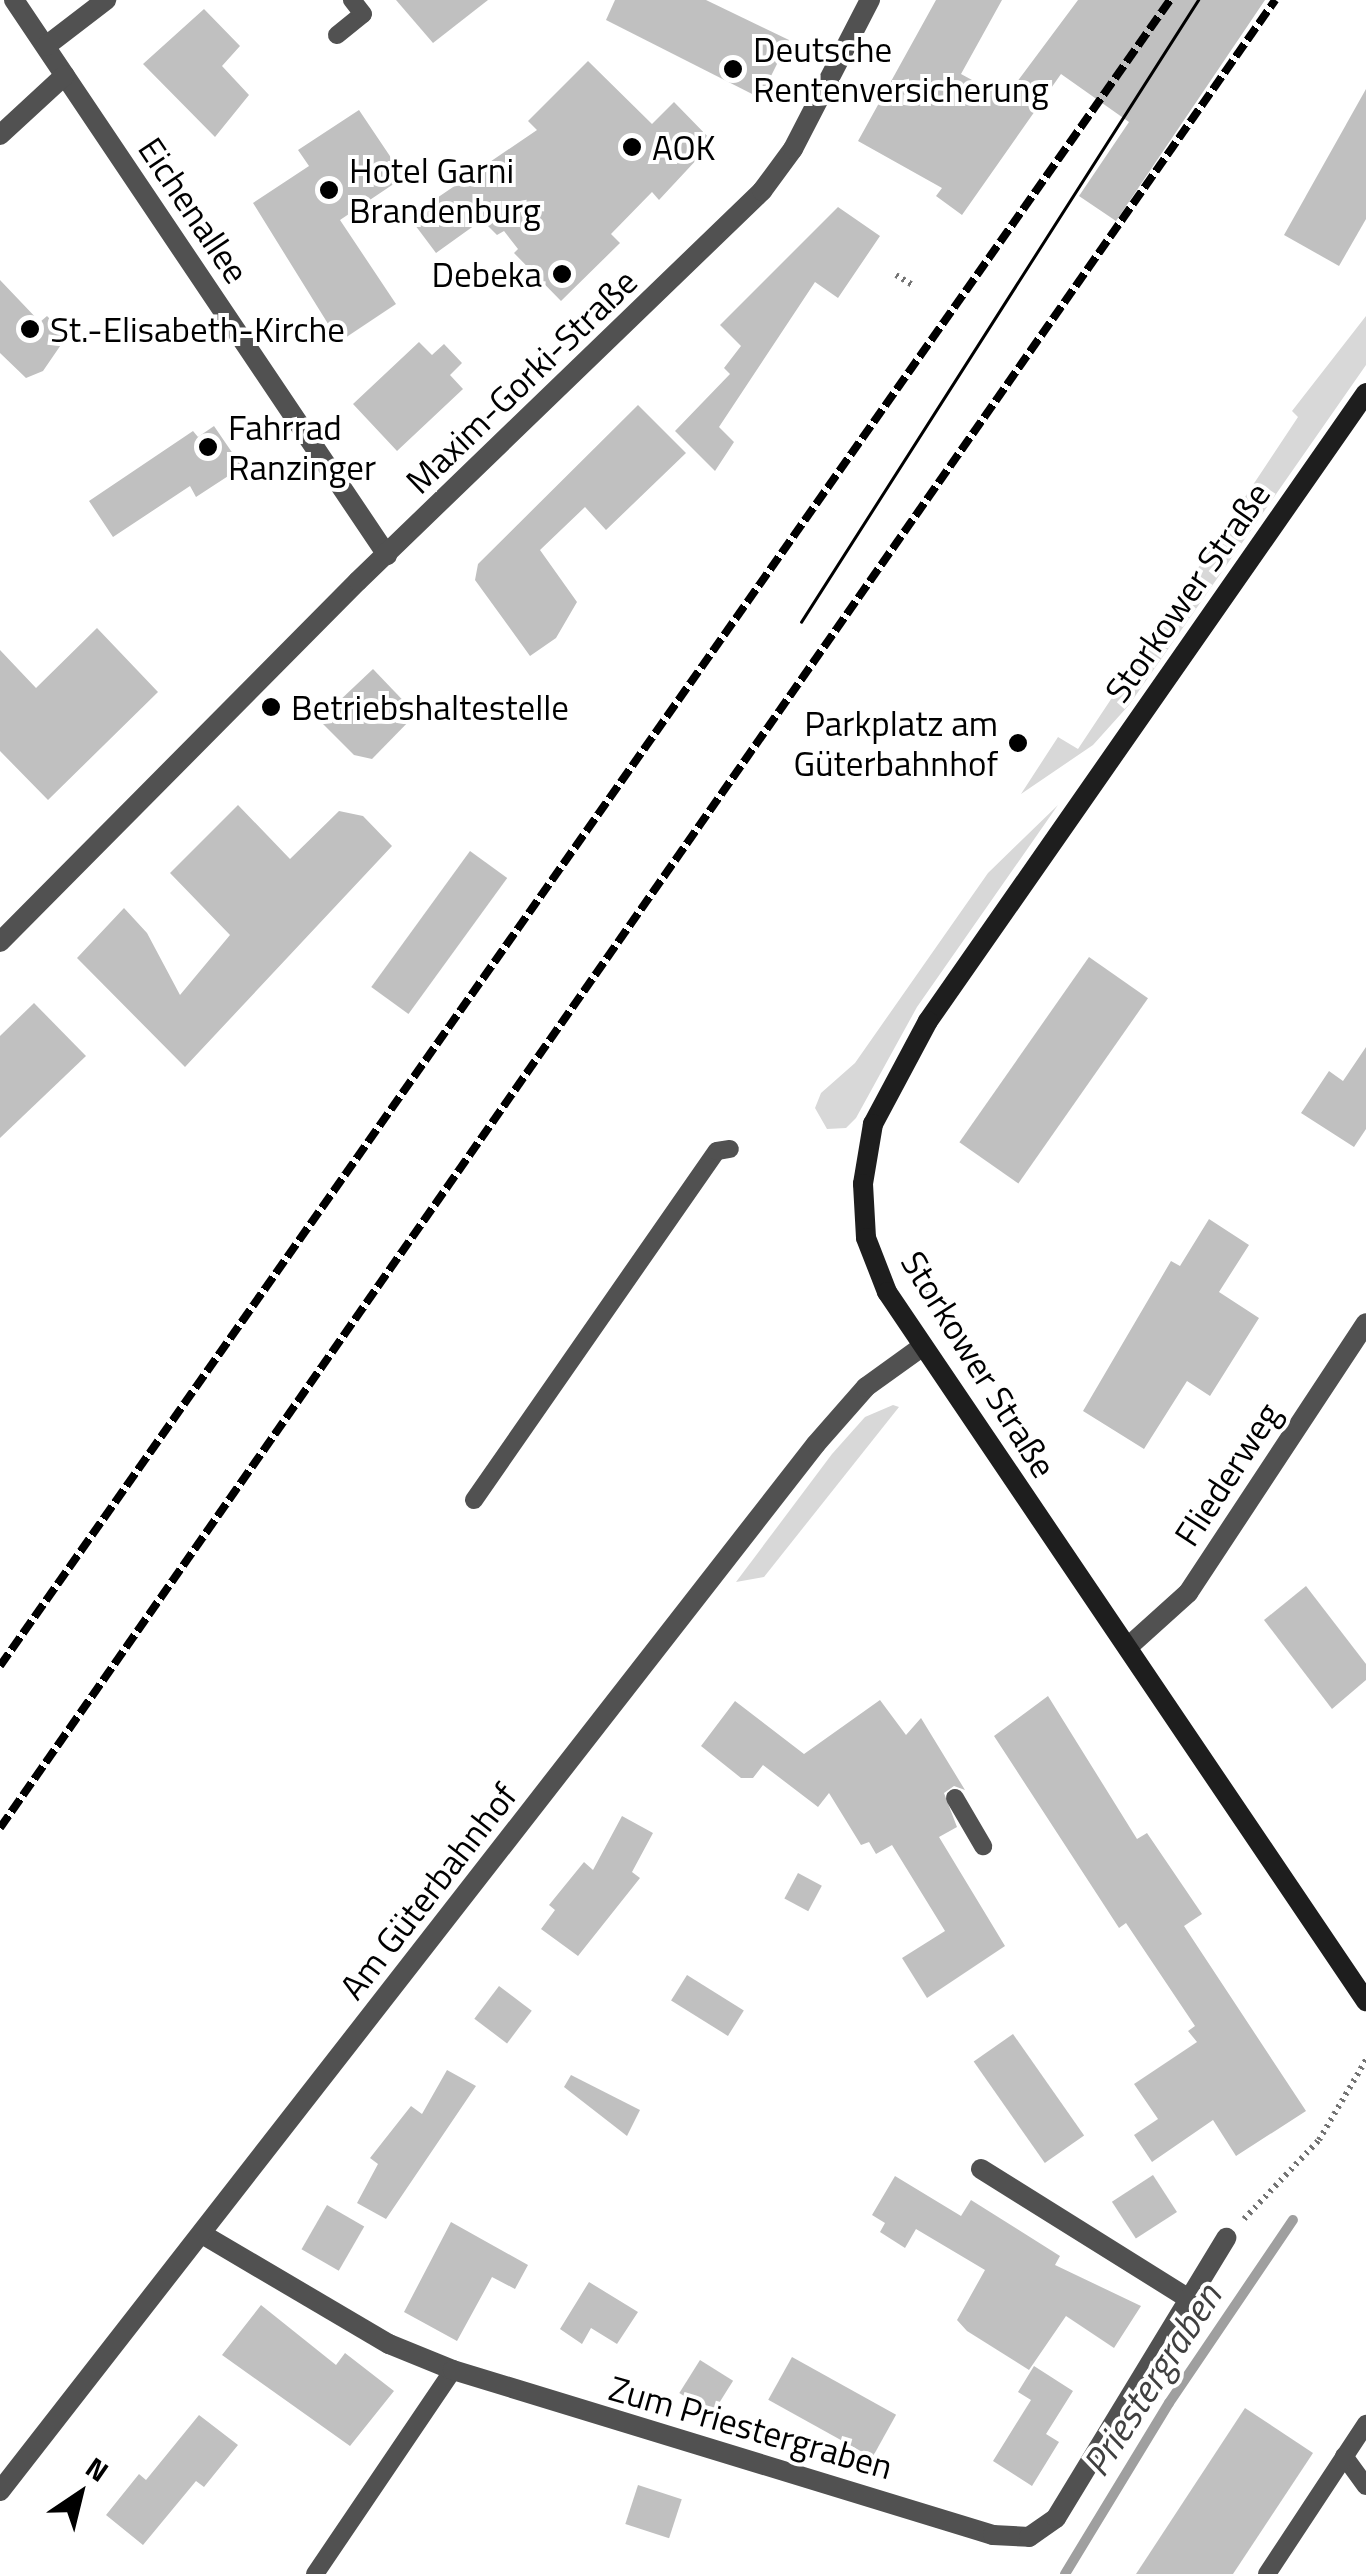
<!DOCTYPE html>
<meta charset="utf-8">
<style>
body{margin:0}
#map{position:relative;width:1366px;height:2574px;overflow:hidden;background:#fff;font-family:"Titillium Web",sans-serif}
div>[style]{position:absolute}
.green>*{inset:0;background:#d8d8d8}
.stream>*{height:10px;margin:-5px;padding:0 5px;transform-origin:5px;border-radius:5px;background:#9f9f9f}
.building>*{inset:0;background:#c0c0c0;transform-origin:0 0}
.path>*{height:6px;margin-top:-3px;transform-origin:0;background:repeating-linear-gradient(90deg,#737373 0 2.5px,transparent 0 7.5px)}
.service>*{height:18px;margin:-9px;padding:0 9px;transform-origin:9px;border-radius:9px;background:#515151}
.minor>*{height:20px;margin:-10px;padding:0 10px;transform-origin:10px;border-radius:10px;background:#515151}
.secondary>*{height:20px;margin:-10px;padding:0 10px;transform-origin:10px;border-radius:10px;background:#1e1e1e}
.tram>*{height:2.5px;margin:-1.25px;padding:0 1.25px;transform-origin:1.25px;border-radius:1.25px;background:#000}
.rail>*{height:8px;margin-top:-4px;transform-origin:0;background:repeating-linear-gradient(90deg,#000 0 15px,transparent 0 20px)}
.dots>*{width:28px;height:28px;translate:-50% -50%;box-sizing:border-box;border:5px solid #fff;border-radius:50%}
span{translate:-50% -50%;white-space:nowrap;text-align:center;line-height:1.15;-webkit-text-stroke:8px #fff;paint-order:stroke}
.poi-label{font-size:35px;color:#000}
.left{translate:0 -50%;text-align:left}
.right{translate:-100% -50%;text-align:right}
.street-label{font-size:35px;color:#000}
.water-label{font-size:38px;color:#404040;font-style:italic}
.north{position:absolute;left:30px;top:2444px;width:100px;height:100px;-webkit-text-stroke:8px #fff;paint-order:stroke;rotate:35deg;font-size:28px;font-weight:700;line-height:40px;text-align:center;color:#000}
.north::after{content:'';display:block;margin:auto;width:35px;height:45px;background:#000;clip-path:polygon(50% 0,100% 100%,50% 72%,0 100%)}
</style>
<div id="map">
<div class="green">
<div style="clip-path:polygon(1366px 316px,1366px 365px,1129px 705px,1093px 745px,1021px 794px,1058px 737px,1078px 749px,1298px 417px,1292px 411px)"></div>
<div style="clip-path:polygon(1058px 805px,917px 1007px,856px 1118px,846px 1128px,827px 1129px,815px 1108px,821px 1093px,855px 1063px,988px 873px)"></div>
<div style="clip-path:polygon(893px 1405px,899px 1407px,764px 1577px,736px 1582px,832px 1454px,865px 1417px)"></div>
</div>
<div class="stream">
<div style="left:1065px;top:2574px;width:200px;rotate:-58.7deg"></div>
<div style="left:1169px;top:2403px;width:221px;rotate:-55.9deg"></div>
</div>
<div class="building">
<div style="clip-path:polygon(396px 0,488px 0,433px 43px)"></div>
<div style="clip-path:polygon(615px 0,706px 0,789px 40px,760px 98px,606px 20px)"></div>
<div style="clip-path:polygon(936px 0,1002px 0,961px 74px,1005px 98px,1078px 0,1265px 0,1116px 221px,1079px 196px,1129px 122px,1061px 74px,962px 215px,936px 196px,942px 188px,858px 141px)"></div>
<div style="clip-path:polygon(204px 9px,240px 46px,222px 66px,249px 95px,215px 137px,143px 64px)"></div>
<div style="clip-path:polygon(588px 61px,652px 124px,674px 102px,713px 142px,659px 200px,652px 192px,611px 234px,620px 243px,561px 301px,514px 253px,518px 249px,504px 231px,497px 235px,482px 220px,436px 253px,409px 217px,537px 130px,528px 121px)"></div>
<div style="clip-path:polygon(1366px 89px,1366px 219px,1339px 266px,1284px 235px)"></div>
<div style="clip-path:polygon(359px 110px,404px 177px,340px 220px,396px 304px,345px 338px,330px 327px,253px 203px,309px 166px,298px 150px)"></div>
<div style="clip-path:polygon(838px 207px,880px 236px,838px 298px,815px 282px,719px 427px,734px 442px,715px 471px,675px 431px,730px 374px,724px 368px,741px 346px,720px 325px)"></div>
<div style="clip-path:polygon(0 280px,40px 322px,47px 316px,67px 336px,43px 371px,26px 378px,0 353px)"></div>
<div style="clip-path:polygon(419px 342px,432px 355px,444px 344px,462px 363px,450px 375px,463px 389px,397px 451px,353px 404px)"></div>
<div style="clip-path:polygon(638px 405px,686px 453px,606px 530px,585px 507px,540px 550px,577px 602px,556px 638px,530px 656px,475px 580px,478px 564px)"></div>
<div style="clip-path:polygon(214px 426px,242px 467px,196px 497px,190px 486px,113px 537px,89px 501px,193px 431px,198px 437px)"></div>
<div style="clip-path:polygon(97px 628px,158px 692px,48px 800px,0 751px,0 650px,36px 688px)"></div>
<div style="clip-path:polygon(373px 669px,416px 714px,372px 759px,354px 755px,319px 720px)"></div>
<div style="clip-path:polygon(238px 805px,290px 859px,339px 811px,363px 816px,392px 846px,185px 1067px,77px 958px,124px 908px,147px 933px,180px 995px,230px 935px,170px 873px)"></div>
<div style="left:470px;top:851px;width:46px;height:168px;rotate:36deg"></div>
<div style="left:1089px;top:957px;width:72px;height:226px;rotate:35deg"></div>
<div style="clip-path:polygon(34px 1003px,86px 1056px,0 1138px,0 1036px)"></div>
<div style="clip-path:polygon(1366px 1047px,1366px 1129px,1354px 1147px,1301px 1113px,1329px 1071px,1343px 1081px)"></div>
<div style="clip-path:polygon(1209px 1219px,1249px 1245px,1219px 1292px,1259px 1318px,1210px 1396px,1187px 1381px,1144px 1449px,1083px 1411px,1171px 1261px,1180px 1266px)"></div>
<div style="clip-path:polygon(1306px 1586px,1366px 1664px,1366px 1680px,1332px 1709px,1264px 1620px)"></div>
<div style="clip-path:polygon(1048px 1696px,1137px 1839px,1147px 1833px,1202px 1914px,1184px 1926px,1306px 2111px,1236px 2156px,1213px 2120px,1152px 2162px,1134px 2135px,1158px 2119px,1134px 2084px,1197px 2042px,1188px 2031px,1195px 2026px,1126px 1923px,1119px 1928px,994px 1736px)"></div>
<div style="clip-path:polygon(880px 1700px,906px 1735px,921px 1718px,965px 1790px,954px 1786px,944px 1793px,957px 1827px,939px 1837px,1005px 1946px,927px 1998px,902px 1958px,945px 1931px,892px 1845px,876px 1854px,869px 1842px,861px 1845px,829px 1793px,818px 1807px,763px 1765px,753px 1778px,741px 1778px,701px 1746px,735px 1701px,804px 1754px)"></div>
<div style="clip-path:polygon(622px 1816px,653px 1833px,632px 1872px,640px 1878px,578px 1956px,541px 1929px,555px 1910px,549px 1905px,584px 1862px,593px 1870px)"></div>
<div style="left:798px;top:1873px;width:27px;height:29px;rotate:28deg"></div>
<div style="left:687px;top:1975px;width:67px;height:30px;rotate:32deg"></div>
<div style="left:499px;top:1986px;width:41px;height:41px;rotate:37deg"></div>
<div style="left:1013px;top:2034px;width:124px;height:48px;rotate:55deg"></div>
<div style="clip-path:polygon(447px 2070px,476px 2086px,386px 2219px,357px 2203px,378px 2164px,370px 2158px,411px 2106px,422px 2114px)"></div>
<div style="clip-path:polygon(571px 2075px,640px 2110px,627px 2136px,564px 2087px)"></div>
<div style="left:1153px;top:2175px;width:44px;height:49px;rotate:57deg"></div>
<div style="clip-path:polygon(895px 2176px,961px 2216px,971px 2200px,1060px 2256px,1055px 2265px,1141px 2306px,1114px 2348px,1066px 2316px,1029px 2370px,967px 2331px,957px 2320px,985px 2270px,916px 2229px,905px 2248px,880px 2232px,885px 2223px,872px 2215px)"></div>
<div style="left:327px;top:2205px;width:43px;height:51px;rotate:30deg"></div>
<div style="clip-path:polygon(451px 2222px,528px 2265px,515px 2289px,492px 2277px,457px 2341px,404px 2312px)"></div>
<div style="clip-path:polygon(589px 2282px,638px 2312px,617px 2344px,591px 2328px,582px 2344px,560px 2329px)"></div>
<div style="clip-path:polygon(261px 2305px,336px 2365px,345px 2353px,394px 2391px,350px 2446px,222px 2355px)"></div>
<div style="left:792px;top:2357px;width:119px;height:49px;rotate:29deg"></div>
<div style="left:700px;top:2360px;width:39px;height:39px;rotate:32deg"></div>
<div style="clip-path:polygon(1034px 2366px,1073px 2391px,1046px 2434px,1059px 2442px,1032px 2486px,993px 2461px,1031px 2400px,1018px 2392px)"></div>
<div style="clip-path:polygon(1245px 2408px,1313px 2453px,1233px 2574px,1136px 2574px)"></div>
<div style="clip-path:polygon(199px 2415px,238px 2445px,204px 2487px,196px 2481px,143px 2545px,106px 2515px,139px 2474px,146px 2480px)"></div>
<div style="left:638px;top:2485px;width:46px;height:41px;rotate:18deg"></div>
</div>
<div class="path">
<div style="left:896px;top:275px;width:21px;rotate:31deg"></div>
<div style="left:924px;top:1300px;width:30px;rotate:-78deg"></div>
<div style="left:1244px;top:2219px;width:109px;rotate:-46.5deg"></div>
<div style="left:1319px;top:2140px;width:93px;rotate:-59.6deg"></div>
</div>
<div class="service">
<div style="left:337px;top:35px;width:33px;rotate:-39deg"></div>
<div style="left:363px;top:14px;width:18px;rotate:-128deg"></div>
<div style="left:474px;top:1500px;width:425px;rotate:-55.2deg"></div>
<div style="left:717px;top:1151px;width:13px;rotate:-9deg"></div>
<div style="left:955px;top:1798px;width:56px;rotate:59.7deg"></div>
<div style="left:1344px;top:2456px;width:37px;rotate:54deg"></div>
<div style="left:315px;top:2574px;width:246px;rotate:-55.9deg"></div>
<div style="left:1267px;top:2574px;width:180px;rotate:-56.6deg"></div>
</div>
<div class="minor">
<div style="left:14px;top:0;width:669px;rotate:56.1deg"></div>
<div style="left:46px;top:46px;width:76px;rotate:-37.5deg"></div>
<div style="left:0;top:135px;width:88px;rotate:-42.7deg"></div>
<div style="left:0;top:942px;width:508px;rotate:-45.24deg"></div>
<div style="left:358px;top:581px;width:562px;rotate:-43.99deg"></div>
<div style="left:762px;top:191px;width:52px;rotate:-53.6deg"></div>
<div style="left:793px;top:149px;width:168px;rotate:-62.7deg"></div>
<div style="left:1128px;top:1647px;width:81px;rotate:-42deg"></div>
<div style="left:1188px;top:1593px;width:323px;rotate:-56.6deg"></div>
<div style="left:981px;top:2169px;width:242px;rotate:32deg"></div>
<div style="left:202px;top:2234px;width:217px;rotate:30.5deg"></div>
<div style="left:389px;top:2344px;width:69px;rotate:22.1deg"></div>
<div style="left:453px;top:2370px;width:565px;rotate:16.99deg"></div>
<div style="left:993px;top:2535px;width:36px;rotate:3deg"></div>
<div style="left:1029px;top:2537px;width:33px;rotate:-35deg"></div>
<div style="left:1056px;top:2518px;width:328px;rotate:-58.7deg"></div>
<div style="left:0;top:2491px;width:1327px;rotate:-52.07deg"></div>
<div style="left:816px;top:1444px;width:76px;rotate:-48.7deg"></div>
<div style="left:866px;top:1387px;width:70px;rotate:-35.7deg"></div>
</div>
<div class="secondary">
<div style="left:1366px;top:393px;width:766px;rotate:124.89deg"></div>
<div style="left:928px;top:1021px;width:117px;rotate:118.1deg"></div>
<div style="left:873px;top:1124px;width:61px;rotate:99.5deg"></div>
<div style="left:863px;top:1184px;width:54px;rotate:86.8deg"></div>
<div style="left:866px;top:1238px;width:58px;rotate:68.7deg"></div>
<div style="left:887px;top:1292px;width:856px;rotate:55.96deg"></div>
</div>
<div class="tram">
<div style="left:801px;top:622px;width:738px;rotate:-57.45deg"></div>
</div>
<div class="rail">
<div style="left:0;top:1666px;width:2036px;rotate:-54.92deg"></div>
<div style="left:0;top:1828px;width:2229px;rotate:-55.1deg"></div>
</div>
<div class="dots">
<div style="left:733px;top:69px;background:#000"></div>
<div style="left:632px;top:147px;background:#000"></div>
<div style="left:329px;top:190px;background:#000"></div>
<div style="left:562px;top:274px;background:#000"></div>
<div style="left:30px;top:329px;background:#000"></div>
<div style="left:208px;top:447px;background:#000"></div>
<div style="left:271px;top:707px;background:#000"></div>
<div style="left:1018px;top:743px;background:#000"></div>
</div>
<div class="poi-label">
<span class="left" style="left:753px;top:69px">Deutsche<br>Rentenversicherung</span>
<span class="left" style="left:652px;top:147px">AOK</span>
<span class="left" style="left:349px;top:190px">Hotel Garni<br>Brandenburg</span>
<span class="right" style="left:542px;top:274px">Debeka</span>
<span class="left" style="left:50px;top:329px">St.-Elisabeth-Kirche</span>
<span class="left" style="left:228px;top:447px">Fahrrad<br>Ranzinger</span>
<span class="left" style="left:291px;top:707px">Betriebshaltestelle</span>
<span class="right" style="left:998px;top:743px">Parkplatz am<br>Güterbahnhof</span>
</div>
<div class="street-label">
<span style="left:194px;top:210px;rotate:56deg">Eichenallee</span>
<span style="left:521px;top:381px;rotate:-44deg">Maxim-Gorki-Straße</span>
<span style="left:1187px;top:592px;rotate:-55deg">Storkower Straße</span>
<span style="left:979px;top:1364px;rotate:58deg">Storkower Straße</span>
<span style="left:1227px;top:1474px;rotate:-57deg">Fliederweg</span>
<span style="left:428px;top:1891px;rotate:-52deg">Am Güterbahnhof</span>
<span style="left:751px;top:2427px;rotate:16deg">Zum Priestergraben</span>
</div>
<div class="water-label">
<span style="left:1152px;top:2380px;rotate:-57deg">Priestergraben</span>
</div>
<div class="north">N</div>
</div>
